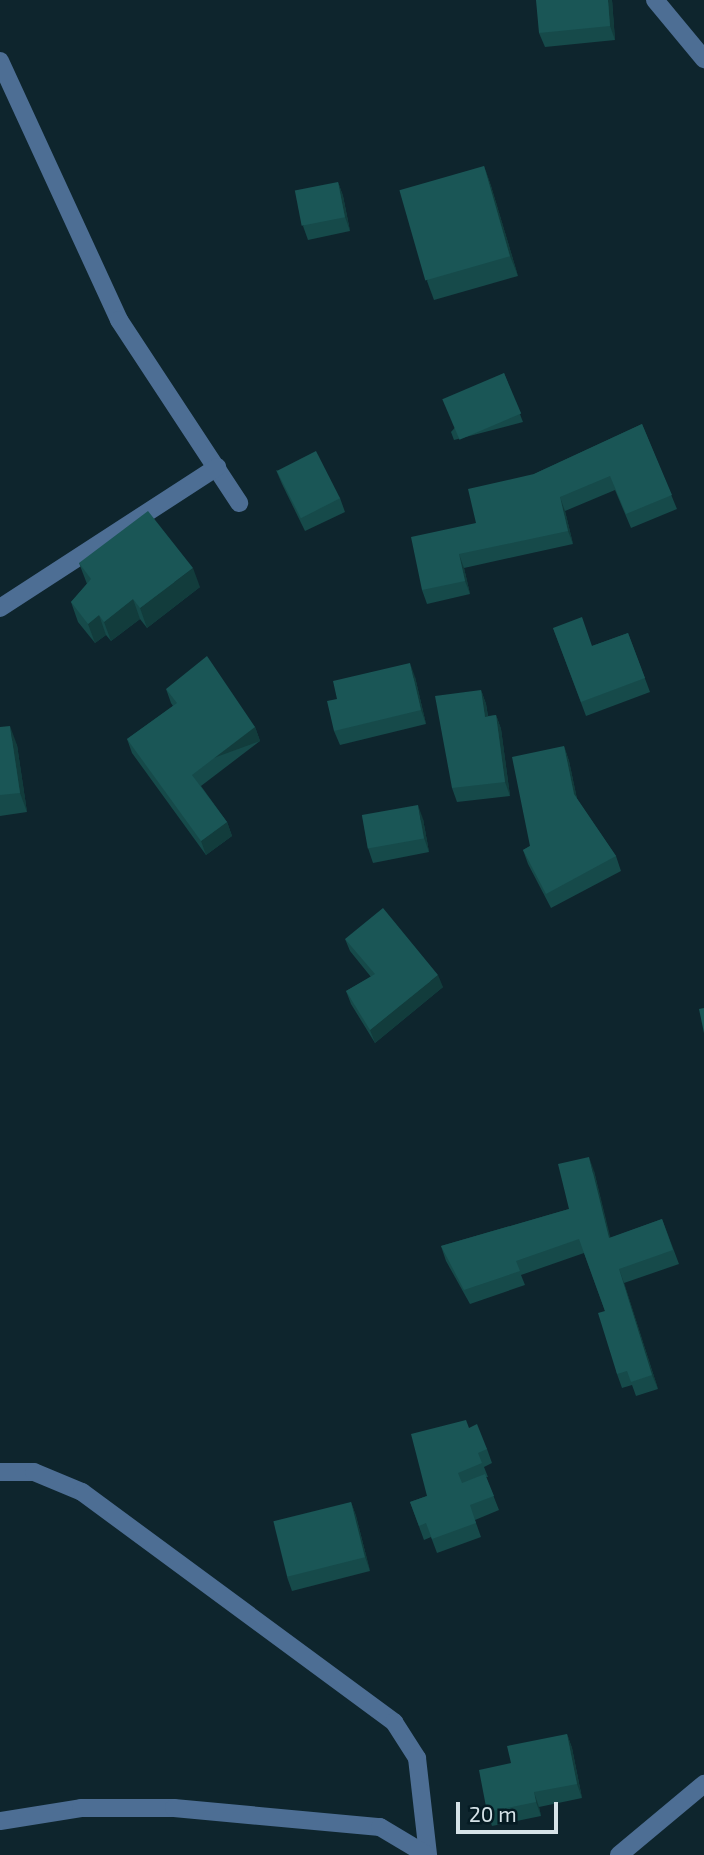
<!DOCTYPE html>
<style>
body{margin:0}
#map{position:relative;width:704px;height:1855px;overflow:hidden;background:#0e252d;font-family:"Exo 2",sans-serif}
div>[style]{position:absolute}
.minor>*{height:18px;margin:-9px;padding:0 9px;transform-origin:9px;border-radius:9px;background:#4d6e94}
.wall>*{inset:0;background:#164a4a}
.shaded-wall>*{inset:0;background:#123c3c;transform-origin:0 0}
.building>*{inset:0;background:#1a5656;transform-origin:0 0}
span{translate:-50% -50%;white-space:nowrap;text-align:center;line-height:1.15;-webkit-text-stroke:5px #051b23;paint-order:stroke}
.scale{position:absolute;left:456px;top:1802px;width:102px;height:32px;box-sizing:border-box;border:4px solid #d6e3e8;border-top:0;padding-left:9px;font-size:21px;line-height:24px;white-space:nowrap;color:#d6e3e8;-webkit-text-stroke:5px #051b23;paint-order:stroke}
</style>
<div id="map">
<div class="minor">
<div style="left:655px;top:0;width:77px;rotate:50.3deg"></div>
<div style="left:0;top:61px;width:285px;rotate:65.3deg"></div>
<div style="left:119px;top:320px;width:219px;rotate:56.7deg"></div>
<div style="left:0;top:608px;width:259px;rotate:-33deg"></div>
<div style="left:0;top:1472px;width:34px"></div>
<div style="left:34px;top:1472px;width:52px;rotate:22.6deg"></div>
<div style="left:82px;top:1492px;width:388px;rotate:36.4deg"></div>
<div style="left:394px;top:1722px;width:43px;rotate:57.4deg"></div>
<div style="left:417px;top:1758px;width:98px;rotate:83.5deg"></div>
<div style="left:0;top:1821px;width:82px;rotate:-9.1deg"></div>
<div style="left:81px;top:1808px;width:93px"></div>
<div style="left:174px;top:1808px;width:207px;rotate:5.3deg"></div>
<div style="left:380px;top:1827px;width:55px;rotate:30.8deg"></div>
<div style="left:619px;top:1855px;width:111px;rotate:-39.9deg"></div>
</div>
<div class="wall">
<div style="clip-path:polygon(612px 0,615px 40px,545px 47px,539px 33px)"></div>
<div style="clip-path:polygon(484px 166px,491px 186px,518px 276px,434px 300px,427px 281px)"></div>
<div style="clip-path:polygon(338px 182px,343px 196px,350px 231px,308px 240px,303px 226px)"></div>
<div style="clip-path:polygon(504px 373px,523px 422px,454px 440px,451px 432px)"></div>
<div style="clip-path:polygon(642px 424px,677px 509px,631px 528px,615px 490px,565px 511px,573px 544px,464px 568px,470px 594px,427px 604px,422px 590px,476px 523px,534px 474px)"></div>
<div style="clip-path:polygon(276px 470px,340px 498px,345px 512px,305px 531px,282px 484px)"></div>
<div style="clip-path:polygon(79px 563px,200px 587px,147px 628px,140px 619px,111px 641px,106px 635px,95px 643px,78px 622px,71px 602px,87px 584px)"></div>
<div style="clip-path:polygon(553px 628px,592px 646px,628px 633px,650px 692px,586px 716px)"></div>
<div style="clip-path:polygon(415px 677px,426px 724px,340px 745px,334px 731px)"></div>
<div style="clip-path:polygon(166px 689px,255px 727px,260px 741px,201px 786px,227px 822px,232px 836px,206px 855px,132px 753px,127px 739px,173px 706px,171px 703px)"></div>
<div style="clip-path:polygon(481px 690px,486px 704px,488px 716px,496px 715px,501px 729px,510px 796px,457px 802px,452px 788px)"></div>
<div style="clip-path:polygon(0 727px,17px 745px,27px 812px,0 816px)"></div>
<div style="clip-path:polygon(564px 746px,569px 761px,577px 799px,616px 856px,621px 871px,551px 908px,528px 864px,523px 850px,530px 846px)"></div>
<div style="clip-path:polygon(423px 819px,429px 852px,373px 863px,368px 848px)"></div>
<div style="clip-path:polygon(345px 939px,443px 987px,375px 1043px,351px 1004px,346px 991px,371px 977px,350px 951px)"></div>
<div style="clip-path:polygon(594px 1171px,610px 1238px,662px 1219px,679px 1264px,624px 1283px,658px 1389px,636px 1396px,632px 1385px,622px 1388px,617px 1374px,605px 1311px,584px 1253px,521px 1275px,525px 1285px,470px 1304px,446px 1261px,441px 1246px,569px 1209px)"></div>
<div style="clip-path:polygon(469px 1428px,487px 1449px,492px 1463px,484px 1467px,488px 1477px,486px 1477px,499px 1510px,475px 1520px,481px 1537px,437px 1553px,431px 1537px,424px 1540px,410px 1502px,427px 1496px)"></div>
<div style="clip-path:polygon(351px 1502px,356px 1516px,370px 1571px,292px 1591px,287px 1577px)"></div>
<div style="clip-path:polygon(567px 1734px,572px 1748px,582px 1798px,539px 1807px,541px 1816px,492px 1826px,487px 1812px,511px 1763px)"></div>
</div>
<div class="shaded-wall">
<div style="clip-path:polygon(608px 0,612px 0,615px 40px,610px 26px)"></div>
<div style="clip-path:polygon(484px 166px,491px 186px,518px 276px,510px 256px)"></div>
<div style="clip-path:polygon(338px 182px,343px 196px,350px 231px,345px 217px)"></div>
<div style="clip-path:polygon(560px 497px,565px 511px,573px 544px,568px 531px)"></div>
<div style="clip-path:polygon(459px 554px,464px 568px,470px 594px,465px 581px)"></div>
<div style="clip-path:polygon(193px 568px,200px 587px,147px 628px,140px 608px)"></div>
<div style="clip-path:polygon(133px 599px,140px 619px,111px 641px,104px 622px)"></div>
<div style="clip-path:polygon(99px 615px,106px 635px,95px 643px,88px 624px)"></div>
<div style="clip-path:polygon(410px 663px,415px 677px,426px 724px,421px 710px)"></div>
<div style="clip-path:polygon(481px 690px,486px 704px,490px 731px,485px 717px)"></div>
<div style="clip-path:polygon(496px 715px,501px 729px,510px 796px,505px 782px)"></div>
<div style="clip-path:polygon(10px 726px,17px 745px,27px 812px,20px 793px)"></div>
<div style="left:255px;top:727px;width:15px;height:79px;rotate:70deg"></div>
<div style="clip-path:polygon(564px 746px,569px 761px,579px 808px,574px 794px)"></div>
<div style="clip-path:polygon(418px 805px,423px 819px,429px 852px,424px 838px)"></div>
<div style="clip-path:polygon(227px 822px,232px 836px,206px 855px,201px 841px)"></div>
<div style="clip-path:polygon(438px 975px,443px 987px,375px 1043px,370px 1030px)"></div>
<div style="clip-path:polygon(589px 1157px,594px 1171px,614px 1252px,609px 1238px)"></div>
<div style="clip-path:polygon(619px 1269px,624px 1283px,658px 1389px,652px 1375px)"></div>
<div style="clip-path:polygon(351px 1502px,356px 1516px,370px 1571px,365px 1557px)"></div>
<div style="clip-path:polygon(567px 1734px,572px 1748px,582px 1798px,577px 1784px)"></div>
<div style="clip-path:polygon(534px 1792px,539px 1807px,541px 1816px,536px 1802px)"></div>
</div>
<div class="building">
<div style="clip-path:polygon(536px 0,608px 0,610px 26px,539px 33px)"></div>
<div style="left:484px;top:166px;width:94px;height:88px;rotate:74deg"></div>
<div style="left:338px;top:182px;width:36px;height:44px;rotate:79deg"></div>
<div style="left:504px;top:373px;width:44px;height:67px;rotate:67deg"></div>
<div style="clip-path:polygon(642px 424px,672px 495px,626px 514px,610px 476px,560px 497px,568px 531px,459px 554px,465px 581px,422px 590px,411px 537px,476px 523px,468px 489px,534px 474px)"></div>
<div style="left:316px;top:451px;width:53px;height:44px;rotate:63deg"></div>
<div style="clip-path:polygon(148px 511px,193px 568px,140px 608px,133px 599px,104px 622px,99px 615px,88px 624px,71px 602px,91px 579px,79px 563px)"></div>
<div style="clip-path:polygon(582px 617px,592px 646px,628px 633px,645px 678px,581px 702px,553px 628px)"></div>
<div style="clip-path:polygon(207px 656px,255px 727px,192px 775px,227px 822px,201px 841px,127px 739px,177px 703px,166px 689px)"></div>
<div style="clip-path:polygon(410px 663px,421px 710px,334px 731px,327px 701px,337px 699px,333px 681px)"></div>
<div style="clip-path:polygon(481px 690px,485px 717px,496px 715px,505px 782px,452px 788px,435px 696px)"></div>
<div style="clip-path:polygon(10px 726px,20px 793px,0 795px,0 727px)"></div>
<div style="clip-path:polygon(564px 746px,574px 794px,616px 856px,546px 894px,523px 850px,530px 846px,512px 757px)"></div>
<div style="left:418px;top:805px;width:34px;height:57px;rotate:80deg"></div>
<div style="clip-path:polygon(383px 908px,438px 975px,370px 1030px,346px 991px,375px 974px,345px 939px)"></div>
<div style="clip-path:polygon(704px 1008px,704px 1033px,699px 1009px)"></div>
<div style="clip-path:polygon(589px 1157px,609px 1238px,662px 1219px,673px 1250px,619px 1269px,652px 1375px,631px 1382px,627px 1371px,617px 1374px,598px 1313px,605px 1311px,579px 1239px,516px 1261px,520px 1271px,464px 1290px,441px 1246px,569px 1209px,558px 1164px)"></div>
<div style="clip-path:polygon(466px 1420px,469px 1428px,477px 1424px,487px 1449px,478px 1453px,482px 1463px,458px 1473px,462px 1483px,485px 1474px,494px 1496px,470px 1505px,476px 1523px,432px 1539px,426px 1523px,419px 1526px,410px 1502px,427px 1496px,411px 1434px)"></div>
<div style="left:351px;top:1502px;width:57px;height:80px;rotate:76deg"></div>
<div style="clip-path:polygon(567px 1734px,577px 1784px,534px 1792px,536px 1802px,487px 1812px,479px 1770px,511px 1763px,507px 1746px)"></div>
</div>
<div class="scale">20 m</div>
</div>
